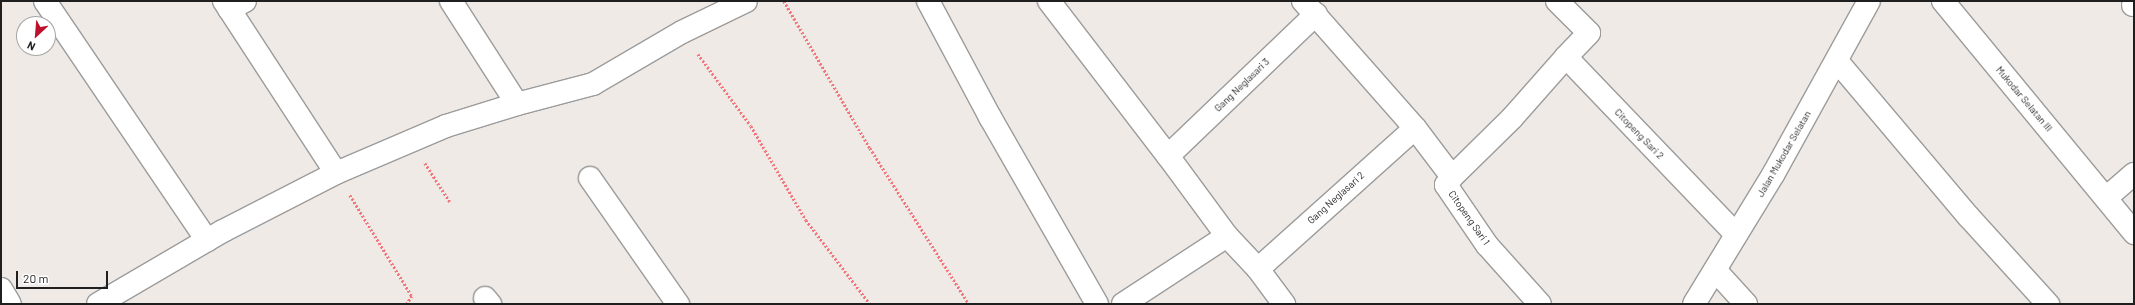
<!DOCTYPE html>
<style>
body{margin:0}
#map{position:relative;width:2135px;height:305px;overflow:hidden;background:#efeae6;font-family:Barlow,sans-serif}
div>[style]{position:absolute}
.path>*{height:2.5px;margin-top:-1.25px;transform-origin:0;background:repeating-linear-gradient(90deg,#ef777d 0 2px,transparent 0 4px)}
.roads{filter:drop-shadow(1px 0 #9c9c9c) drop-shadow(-1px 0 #9c9c9c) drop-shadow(0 1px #9c9c9c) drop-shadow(0 -1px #9c9c9c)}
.street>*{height:22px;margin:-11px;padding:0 11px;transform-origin:11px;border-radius:11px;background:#fff}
span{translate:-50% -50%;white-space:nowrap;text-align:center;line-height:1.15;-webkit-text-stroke:3px #fff;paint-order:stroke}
.street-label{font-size:10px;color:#1f1f1f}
.frame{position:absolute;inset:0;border:2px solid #1f1f1f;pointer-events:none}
.north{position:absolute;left:16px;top:16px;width:40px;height:40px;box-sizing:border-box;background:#fff;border:1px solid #a5a5a5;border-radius:50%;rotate:206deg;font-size:11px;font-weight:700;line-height:16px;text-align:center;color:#1f1f1f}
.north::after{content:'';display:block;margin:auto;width:14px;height:18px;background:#be102b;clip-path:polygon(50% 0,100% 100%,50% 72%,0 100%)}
.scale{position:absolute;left:16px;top:271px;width:92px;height:18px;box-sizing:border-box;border:2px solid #1f1f1f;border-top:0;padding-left:5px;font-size:12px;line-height:14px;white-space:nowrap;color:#1f1f1f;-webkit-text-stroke:3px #fff;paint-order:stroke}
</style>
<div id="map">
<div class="path">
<div style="left:784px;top:1px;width:170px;rotate:59.7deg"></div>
<div style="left:870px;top:148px;width:185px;rotate:57.6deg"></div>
<div style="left:698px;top:54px;width:89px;rotate:53.6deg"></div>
<div style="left:751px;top:126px;width:109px;rotate:59.7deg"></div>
<div style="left:806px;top:220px;width:106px;rotate:52.7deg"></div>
<div style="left:425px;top:163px;width:46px;rotate:57.3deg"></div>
<div style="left:350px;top:195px;width:119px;rotate:58.5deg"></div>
<div style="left:412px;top:296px;width:9px;rotate:122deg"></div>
</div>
<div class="roads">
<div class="street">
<div style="left:45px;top:1px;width:289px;rotate:55.9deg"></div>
<div style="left:224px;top:1px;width:205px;rotate:56.9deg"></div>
<div style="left:451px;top:1px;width:122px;rotate:57.3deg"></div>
<div style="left:928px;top:1px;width:132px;rotate:61.9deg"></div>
<div style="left:990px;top:117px;width:215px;rotate:60.2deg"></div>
<div style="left:1049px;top:1px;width:195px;rotate:52.5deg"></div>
<div style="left:1168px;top:156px;width:99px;rotate:53.6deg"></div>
<div style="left:1227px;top:236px;width:45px;rotate:46.8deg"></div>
<div style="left:1258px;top:269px;width:44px;rotate:53.4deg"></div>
<div style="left:1303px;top:1px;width:169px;rotate:48.6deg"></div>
<div style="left:1415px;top:128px;width:61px;rotate:52.9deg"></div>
<div style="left:1452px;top:177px;width:10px;rotate:127deg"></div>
<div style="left:1446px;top:185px;width:73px;rotate:55.7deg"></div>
<div style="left:1487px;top:245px;width:79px;rotate:48.1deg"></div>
<div style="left:1557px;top:1px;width:45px;rotate:45deg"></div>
<div style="left:1589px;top:33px;width:33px;rotate:134deg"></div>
<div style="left:1566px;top:57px;width:245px;rotate:46.2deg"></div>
<div style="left:1943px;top:1px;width:301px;rotate:50.5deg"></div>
<div style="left:2133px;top:5px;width:2px;rotate:-63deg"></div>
<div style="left:229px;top:9px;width:18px;rotate:-27deg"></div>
<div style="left:1837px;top:61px;width:204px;rotate:49.8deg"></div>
<div style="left:1969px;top:217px;width:118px;rotate:47.8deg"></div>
<div style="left:1168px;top:156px;width:205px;rotate:-43.8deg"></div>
<div style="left:1452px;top:177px;width:84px;rotate:-44.5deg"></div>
<div style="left:1512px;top:118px;width:81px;rotate:-48.5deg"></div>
<div style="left:590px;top:178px;width:154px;rotate:55.1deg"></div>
<div style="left:2106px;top:198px;width:37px;rotate:-41deg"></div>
<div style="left:1258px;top:269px;width:211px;rotate:-41.9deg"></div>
<div style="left:1715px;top:270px;width:46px;rotate:47.6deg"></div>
<div style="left:1px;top:289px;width:17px;rotate:59deg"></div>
<div style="left:485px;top:298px;width:8px;rotate:50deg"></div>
<div style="left:98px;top:304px;width:145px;rotate:-30.3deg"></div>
<div style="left:223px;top:231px;width:127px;rotate:-27.2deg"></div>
<div style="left:336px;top:173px;width:120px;rotate:-23.1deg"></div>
<div style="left:446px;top:126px;width:74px;rotate:-17.2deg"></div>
<div style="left:517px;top:104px;width:79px;rotate:-14.7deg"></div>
<div style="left:593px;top:84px;width:103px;rotate:-30.3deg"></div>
<div style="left:682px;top:32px;width:71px;rotate:-25.8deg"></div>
<div style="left:1123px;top:304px;width:124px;rotate:-33.2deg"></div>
<div style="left:1694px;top:304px;width:153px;rotate:-58.6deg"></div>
<div style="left:1774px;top:173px;width:196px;rotate:-61.1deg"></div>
</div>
</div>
<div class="street-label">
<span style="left:1242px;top:85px;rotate:-44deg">Gang Neglasari 3</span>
<span style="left:2024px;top:99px;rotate:50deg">Mukodar Selatan III</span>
<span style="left:1639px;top:134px;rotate:46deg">Citopeng Sari 2</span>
<span style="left:1784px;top:154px;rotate:-60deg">Jalan Mukodar Selatan</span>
<span style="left:1336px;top:198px;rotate:-42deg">Gang Neglasari 2</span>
<span style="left:1469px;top:218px;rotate:55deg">Citopeng Sari 1</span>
</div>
<div class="frame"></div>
<div class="north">N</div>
<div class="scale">20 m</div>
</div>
